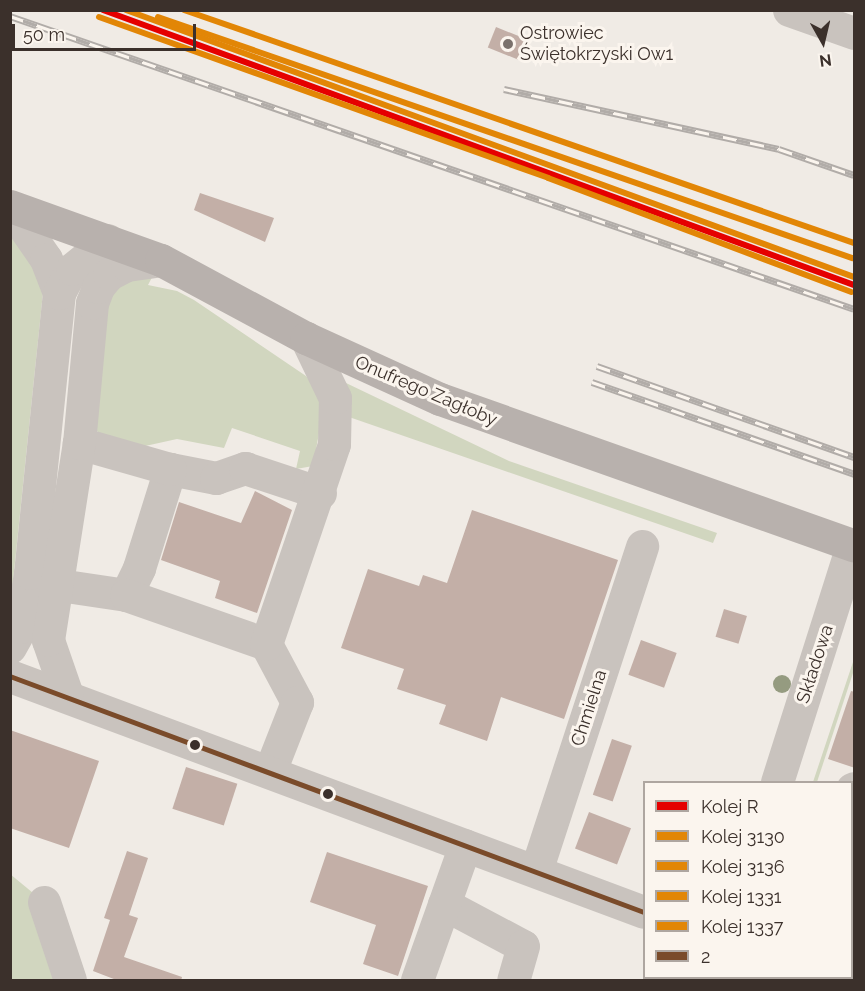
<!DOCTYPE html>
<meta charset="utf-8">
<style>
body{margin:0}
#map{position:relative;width:865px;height:991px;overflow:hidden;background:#f0ebe5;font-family:Raleway,sans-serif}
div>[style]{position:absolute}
.green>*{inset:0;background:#d1d6bf}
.building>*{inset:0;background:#c3afa7;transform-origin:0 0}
.minor>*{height:33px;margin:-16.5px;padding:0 16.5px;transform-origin:16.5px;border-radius:16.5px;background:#c9c3be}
.major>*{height:33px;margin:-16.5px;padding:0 16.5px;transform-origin:16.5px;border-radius:16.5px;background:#b8b1ad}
.rail>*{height:7px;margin-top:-3.5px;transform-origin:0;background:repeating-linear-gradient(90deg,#fbf5ee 0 14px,#b1aca8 0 28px);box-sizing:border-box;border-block:2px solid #b1aca8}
.bus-1>*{height:4.5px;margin:-2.25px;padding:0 2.25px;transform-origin:2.25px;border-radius:2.25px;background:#7a4b2a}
.rail-1>*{height:6px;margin:-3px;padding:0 3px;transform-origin:3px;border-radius:3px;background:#e50000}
.rail-2>*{height:6px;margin:-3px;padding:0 3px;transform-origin:3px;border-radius:3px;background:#e28606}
.rail-3>*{height:6px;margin:-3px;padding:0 3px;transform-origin:3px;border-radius:3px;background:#e28606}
.rail-4>*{height:6px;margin:-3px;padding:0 3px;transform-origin:3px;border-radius:3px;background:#e28606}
.rail-5>*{height:6px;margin:-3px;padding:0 3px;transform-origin:3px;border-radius:3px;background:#e28606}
.trees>*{width:18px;height:18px;margin:-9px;border-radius:50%;background:#959b80}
.dots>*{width:16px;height:16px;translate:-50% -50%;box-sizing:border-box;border:3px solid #fbf5ee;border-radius:50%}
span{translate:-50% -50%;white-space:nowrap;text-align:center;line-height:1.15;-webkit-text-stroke:6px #fbf5ee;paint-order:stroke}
.poi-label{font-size:18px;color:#3b302b}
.left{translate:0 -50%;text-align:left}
.street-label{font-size:18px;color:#3b302b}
.frame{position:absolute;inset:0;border:12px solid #3b302b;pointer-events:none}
.legend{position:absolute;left:643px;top:781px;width:210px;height:198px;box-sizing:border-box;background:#fbf5ee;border:2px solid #aea6a0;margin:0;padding:8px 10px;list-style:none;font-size:18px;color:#3b302b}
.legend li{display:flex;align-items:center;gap:12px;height:30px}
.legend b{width:30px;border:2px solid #aea6a0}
.north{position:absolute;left:793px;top:12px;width:60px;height:60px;-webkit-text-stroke:4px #fbf5ee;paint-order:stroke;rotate:172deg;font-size:16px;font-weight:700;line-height:24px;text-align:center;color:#3b302b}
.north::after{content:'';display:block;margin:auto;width:21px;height:27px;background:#3b302b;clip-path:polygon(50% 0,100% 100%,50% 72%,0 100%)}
.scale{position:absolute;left:12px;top:24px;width:184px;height:27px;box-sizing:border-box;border:3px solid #3b302b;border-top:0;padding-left:8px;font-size:18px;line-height:21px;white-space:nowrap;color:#3b302b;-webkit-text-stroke:4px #fbf5ee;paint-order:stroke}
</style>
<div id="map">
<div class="green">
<div style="clip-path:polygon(10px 232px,45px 273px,10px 610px)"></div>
<div style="clip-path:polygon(161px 260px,148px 285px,177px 291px,194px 300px,306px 376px,325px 400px,313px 466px,296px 469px,300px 451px,232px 428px,224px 448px,177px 439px,127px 450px,112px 446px,92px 426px,92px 303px)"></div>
<div style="clip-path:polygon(346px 383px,509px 461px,717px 533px,713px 543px,349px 417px,343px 384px)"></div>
<div style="clip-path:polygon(854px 659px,854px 670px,817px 782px,813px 782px)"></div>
<div style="clip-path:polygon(10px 874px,44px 902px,70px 980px,11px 980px)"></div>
</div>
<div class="building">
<div style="left:496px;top:27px;width:35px;height:22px;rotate:22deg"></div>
<div style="clip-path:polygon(200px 193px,274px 218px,265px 242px,194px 210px)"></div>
<div style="clip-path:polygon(255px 491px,292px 510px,257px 613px,215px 598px,220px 581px,161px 560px,179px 502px,241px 523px)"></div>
<div style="clip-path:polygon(472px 510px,618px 560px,564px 719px,501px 697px,487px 741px,439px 724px,446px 705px,397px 689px,404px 669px,341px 648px,368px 569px,419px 586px,423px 575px,447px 583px)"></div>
<div style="left:724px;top:609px;width:24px;height:29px;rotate:17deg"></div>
<div style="left:641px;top:640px;width:38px;height:37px;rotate:20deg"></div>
<div style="clip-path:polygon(851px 691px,855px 692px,855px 768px,828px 759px)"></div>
<div style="clip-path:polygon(10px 730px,99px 761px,69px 848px,10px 828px)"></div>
<div style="left:612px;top:739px;width:21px;height:59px;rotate:19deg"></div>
<div style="left:186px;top:767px;width:54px;height:44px;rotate:18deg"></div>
<div style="left:589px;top:812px;width:45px;height:39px;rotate:21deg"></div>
<div style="clip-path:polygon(127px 851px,148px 858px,129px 915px,138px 918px,124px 957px,182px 977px,181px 981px,119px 981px,93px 971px,110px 920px,104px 918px)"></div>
<div style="clip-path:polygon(327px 852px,428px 886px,398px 976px,363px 964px,376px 925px,310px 902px)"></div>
</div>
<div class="minor">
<div style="left:789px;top:10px;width:69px;rotate:19.5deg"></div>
<div style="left:10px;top:207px;width:63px;rotate:55.3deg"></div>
<div style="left:46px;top:259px;width:36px;rotate:69deg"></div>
<div style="left:170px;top:469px;width:47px;rotate:11.1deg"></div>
<div style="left:216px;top:478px;width:31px;rotate:-19deg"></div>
<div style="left:245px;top:468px;width:79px;rotate:18.4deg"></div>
<div style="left:39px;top:578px;width:21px;rotate:19deg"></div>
<div style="left:59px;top:585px;width:68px;rotate:8.5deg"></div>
<div style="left:126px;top:595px;width:30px;rotate:-64deg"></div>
<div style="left:139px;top:568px;width:104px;rotate:-72.6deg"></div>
<div style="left:170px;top:469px;width:95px;rotate:-164.1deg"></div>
<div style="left:126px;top:595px;width:148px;rotate:19.3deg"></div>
<div style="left:266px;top:644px;width:66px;rotate:61.9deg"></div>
<div style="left:297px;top:702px;width:74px;rotate:111.4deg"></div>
<div style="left:266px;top:644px;width:211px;rotate:-71.2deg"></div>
<div style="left:334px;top:444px;width:46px;rotate:-88.8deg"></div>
<div style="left:335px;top:398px;width:67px;rotate:-115.8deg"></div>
<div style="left:10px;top:647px;width:23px;rotate:-61deg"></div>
<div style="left:21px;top:627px;width:55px;rotate:-80.5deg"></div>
<div style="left:30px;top:573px;width:281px;rotate:-84.1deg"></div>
<div style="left:59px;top:293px;width:27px;rotate:-62deg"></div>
<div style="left:72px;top:269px;width:46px;rotate:-38.9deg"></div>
<div style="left:10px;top:676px;width:676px;rotate:20.42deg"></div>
<div style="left:67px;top:695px;width:58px;rotate:-109.1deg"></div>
<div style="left:48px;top:640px;width:199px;rotate:-81.1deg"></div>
<div style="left:79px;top:443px;width:141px;rotate:-84.7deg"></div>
<div style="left:92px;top:303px;width:17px;rotate:-69deg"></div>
<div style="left:98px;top:287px;width:17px;rotate:-50deg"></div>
<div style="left:109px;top:274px;width:20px;rotate:-27deg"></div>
<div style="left:127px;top:265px;width:34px;rotate:-8deg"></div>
<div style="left:777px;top:782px;width:249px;rotate:-72.4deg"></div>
<div style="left:852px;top:789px;width:2px;rotate:-27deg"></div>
<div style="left:536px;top:871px;width:342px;rotate:-71.9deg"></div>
<div style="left:44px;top:902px;width:82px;rotate:71.6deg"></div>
<div style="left:444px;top:904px;width:89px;rotate:28deg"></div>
<div style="left:523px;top:946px;width:35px;rotate:106deg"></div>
<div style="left:823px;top:978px;width:8px;rotate:14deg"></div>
<div style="left:417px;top:980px;width:143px;rotate:-70.4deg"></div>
<div style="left:714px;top:980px;width:2px;rotate:-63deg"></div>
</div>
<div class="major">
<div style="left:10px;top:206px;width:160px;rotate:19.7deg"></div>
<div style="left:161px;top:260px;width:165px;rotate:28.3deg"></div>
<div style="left:306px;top:338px;width:147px;rotate:24.5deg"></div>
<div style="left:440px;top:399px;width:439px;rotate:19.5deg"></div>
</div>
<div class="rail">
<div style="left:10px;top:16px;width:893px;rotate:19.14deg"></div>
<div style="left:504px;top:89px;width:281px;rotate:12.3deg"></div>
<div style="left:779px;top:149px;width:79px;rotate:19.1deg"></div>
<div style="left:597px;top:366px;width:273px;rotate:19.5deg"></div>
<div style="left:592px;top:382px;width:278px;rotate:19.3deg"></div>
</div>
<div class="bus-1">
<div style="left:10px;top:676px;width:676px;rotate:20.42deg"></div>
</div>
<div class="rail-1">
<div style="left:103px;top:10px;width:800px;rotate:20.11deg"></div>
</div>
<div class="rail-2">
<div style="left:99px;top:17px;width:477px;rotate:19.7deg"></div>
<div style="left:548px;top:178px;width:324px;rotate:20.6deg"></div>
</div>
<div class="rail-3">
<div style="left:126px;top:10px;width:775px;rotate:20.14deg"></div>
</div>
<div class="rail-4">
<div style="left:158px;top:17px;width:735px;rotate:19.15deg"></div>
</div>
<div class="rail-5">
<div style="left:184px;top:10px;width:709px;rotate:19.18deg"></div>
</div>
<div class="trees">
<div style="left:782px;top:684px"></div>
</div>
<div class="dots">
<div style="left:508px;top:44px;background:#7a716c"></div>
<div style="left:195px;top:745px;background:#3b302b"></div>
<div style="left:328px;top:794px;background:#3b302b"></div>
</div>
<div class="poi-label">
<span class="left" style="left:520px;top:44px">Ostrowiec<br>Świętokrzyski Ow1</span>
</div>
<div class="street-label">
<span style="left:426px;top:391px;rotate:23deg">Onufrego Zagłoby</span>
<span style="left:815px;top:664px;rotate:-72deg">Składowa</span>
<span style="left:589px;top:708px;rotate:-72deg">Chmielna</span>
</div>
<div class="frame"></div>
<ul class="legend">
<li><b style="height:8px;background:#e50000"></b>Kolej R</li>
<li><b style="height:8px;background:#e28606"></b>Kolej 3130</li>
<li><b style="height:8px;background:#e28606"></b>Kolej 3136</li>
<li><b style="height:8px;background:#e28606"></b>Kolej 1331</li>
<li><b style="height:8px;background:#e28606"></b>Kolej 1337</li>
<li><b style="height:8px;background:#7a4b2a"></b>2</li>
</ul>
<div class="north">N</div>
<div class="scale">50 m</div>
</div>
